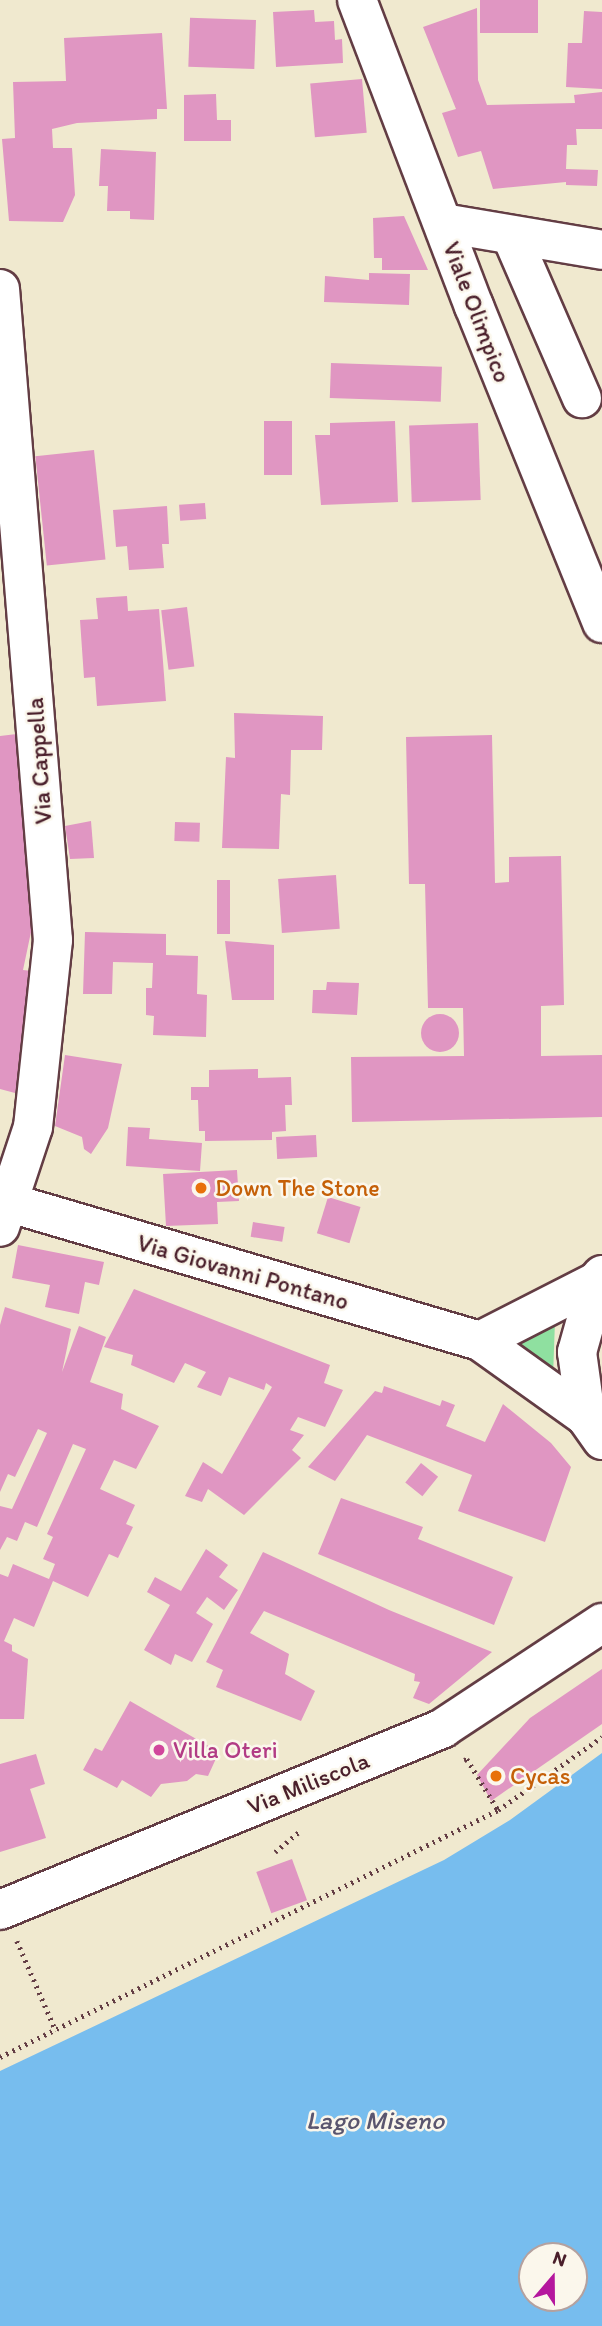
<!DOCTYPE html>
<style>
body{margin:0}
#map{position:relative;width:602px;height:2326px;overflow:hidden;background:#f0e9cf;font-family:Itim,sans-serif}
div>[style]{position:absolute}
.green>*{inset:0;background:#8fe0a0}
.water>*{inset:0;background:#77bdee}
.building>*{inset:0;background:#e096c2;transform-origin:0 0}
.round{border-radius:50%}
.path>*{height:4.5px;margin-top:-2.25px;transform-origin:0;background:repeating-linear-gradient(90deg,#633d44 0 2px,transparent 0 7px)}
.roads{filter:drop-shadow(2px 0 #633d44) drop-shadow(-2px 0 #633d44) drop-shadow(0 2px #633d44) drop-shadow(0 -2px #633d44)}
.minor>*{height:38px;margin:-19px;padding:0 19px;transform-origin:19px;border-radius:19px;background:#fff}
.major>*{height:38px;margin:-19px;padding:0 19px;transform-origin:19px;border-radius:19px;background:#fff}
.dots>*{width:19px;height:19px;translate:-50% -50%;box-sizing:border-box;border:4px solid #fbf7ec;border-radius:50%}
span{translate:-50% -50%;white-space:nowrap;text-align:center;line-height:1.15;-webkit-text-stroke:5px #fbf7ec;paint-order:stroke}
.street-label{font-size:24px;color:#4a1f2b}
.food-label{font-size:24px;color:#c56008}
.left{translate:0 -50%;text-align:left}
.hotel-label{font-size:24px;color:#b23c85}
.water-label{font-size:26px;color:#5a566f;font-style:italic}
.north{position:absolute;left:518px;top:2242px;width:70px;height:70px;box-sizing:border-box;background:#fbf7ec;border:2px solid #b4a19f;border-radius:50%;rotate:20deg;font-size:19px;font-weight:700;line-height:28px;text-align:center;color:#4a1f2b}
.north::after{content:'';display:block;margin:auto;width:24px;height:32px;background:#b5179e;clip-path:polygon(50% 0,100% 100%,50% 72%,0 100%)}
</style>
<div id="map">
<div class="green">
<div style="clip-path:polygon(555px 1321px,553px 1377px,502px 1340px)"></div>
</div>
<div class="water">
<div style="clip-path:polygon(evenodd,602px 1753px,602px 2326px,0 2326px,0 2071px,444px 1860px,510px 1820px,602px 1753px,532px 2256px,574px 2256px,574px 2298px,532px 2298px,532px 2256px)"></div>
</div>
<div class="building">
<div style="left:480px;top:0;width:58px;height:33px"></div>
<div style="clip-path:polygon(477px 8px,478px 80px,487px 105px,575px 103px,574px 95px,602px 92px,602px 129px,576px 129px,577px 145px,567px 145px,566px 169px,598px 170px,597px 186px,566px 185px,566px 182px,493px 189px,481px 151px,458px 157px,442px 113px,456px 109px,423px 27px)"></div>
<div style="clip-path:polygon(314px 10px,315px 22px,334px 21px,335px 40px,342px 39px,343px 63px,276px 67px,273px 12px)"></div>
<div style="clip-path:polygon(584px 11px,602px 12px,602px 89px,566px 87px,568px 43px,582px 43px)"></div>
<div style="left:256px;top:20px;width:49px;height:66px;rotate:92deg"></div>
<div style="clip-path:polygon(162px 33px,167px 109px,157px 109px,157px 119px,77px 123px,52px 129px,53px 148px,72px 148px,75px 195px,63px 222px,9px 221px,2px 139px,15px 138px,13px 82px,66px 81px,64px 38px)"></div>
<div style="left:362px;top:79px;width:54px;height:52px;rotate:85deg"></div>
<div style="clip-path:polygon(216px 94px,217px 120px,231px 120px,231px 141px,184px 141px,184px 95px)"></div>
<div style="clip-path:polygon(101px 149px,156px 152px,154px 220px,130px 219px,130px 211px,107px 211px,108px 186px,99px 186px)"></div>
<div style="clip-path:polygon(404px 216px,428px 270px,382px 270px,382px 258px,374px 258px,373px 218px)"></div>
<div style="clip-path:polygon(369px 273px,410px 274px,409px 305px,324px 302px,325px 276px,369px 280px)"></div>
<div style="left:331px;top:363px;width:111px;height:35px;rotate:2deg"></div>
<div style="left:264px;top:421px;width:28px;height:54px"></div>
<div style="clip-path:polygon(395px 421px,398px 502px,321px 505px,315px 435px,330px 435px,330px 423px)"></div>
<div style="left:478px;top:423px;width:77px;height:69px;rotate:88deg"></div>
<div style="left:94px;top:450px;width:110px;height:59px;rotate:84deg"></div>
<div style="left:205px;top:503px;width:16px;height:26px;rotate:86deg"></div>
<div style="clip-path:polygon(167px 506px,169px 544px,162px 544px,164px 568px,129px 570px,127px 546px,116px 547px,113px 510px)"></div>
<div style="clip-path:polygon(127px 596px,128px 611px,159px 609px,166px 701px,97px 706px,95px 677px,84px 678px,80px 620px,98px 619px,96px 598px)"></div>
<div style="left:187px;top:607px;width:60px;height:26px;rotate:83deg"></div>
<div style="clip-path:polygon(234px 713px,323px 716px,322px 750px,291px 750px,290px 795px,281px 794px,279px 849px,222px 848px,226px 757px,235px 758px)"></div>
<div style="clip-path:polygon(25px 733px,35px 913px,23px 970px,32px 971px,29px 1037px,15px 1093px,0 1089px,0 736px)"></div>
<div style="clip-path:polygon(492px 735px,495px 883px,509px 882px,509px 857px,561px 856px,564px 1005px,541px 1006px,541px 1056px,602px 1055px,602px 1117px,352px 1122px,351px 1057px,464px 1056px,463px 1008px,428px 1008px,425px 884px,409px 884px,406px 737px)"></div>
<div style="clip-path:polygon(91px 821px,94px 858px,70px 859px,65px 826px)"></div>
<div style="left:175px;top:822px;width:25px;height:19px;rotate:2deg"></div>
<div style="left:336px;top:875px;width:54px;height:58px;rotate:86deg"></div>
<div style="left:217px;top:880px;width:13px;height:54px"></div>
<div style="clip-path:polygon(85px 932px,166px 934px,166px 955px,198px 956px,197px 994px,207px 995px,206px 1037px,153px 1035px,154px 1016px,146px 1015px,146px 988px,152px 988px,153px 963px,113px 962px,112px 994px,83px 994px)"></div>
<div style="clip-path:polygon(225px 941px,274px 945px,274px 1000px,232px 1000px)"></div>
<div style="clip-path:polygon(327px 982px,359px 983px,357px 1015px,312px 1013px,313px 990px,326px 990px)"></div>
<div class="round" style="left:421px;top:1014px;width:38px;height:38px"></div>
<div style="clip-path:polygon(65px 1055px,122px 1064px,108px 1128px,91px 1154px,84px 1149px,82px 1137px,55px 1126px)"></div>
<div style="clip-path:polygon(258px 1069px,258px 1078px,291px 1077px,292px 1105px,285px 1105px,286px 1131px,272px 1132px,272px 1140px,205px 1141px,205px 1131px,199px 1131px,198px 1100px,191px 1100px,191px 1087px,209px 1087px,209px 1070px)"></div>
<div style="clip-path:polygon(128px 1127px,150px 1128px,149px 1139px,202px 1143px,200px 1171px,126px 1166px)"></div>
<div style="left:316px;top:1135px;width:22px;height:40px;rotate:87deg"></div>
<div style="clip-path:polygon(237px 1170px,239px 1201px,217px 1202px,218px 1224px,166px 1226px,163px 1174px)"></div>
<div style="left:328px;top:1197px;width:34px;height:38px;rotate:17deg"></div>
<div style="left:253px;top:1222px;width:32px;height:15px;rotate:9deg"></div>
<div style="clip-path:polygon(18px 1245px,104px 1262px,99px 1285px,85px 1282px,79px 1314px,45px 1307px,50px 1285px,12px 1278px)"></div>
<div style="clip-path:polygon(134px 1289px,330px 1365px,324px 1383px,343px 1390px,325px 1427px,298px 1417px,290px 1430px,304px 1435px,292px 1450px,301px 1458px,244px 1515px,208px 1489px,202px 1502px,185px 1496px,203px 1462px,222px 1474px,272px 1387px,266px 1383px,264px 1390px,229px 1377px,221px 1396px,197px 1387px,206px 1372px,185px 1363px,174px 1383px,131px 1365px,133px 1355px,104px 1347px)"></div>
<div style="clip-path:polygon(5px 1307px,71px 1329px,62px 1372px,79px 1326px,106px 1337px,90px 1382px,123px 1394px,121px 1409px,159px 1426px,136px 1469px,114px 1460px,100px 1489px,135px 1505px,126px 1524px,133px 1527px,118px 1558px,109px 1554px,88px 1597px,53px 1581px,34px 1627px,14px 1618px,4px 1641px,12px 1645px,12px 1651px,28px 1659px,24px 1719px,0 1719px,0 1574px,8px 1577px,13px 1564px,49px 1579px,55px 1564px,43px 1559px,53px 1537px,47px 1534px,86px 1449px,73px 1444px,37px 1527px,25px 1522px,17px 1541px,7px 1537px,0 1550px,0 1506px,12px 1509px,47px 1433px,38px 1429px,15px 1477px,8px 1474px,0 1492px,0 1325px)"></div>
<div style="clip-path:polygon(384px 1386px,440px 1406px,442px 1400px,455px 1405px,446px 1426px,485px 1442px,503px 1404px,551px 1443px,571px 1467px,545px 1542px,458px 1511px,472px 1475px,367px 1435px,335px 1481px,308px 1467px,375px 1391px,382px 1393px)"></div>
<div style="left:421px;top:1463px;width:22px;height:25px;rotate:39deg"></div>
<div style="clip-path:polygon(341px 1498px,423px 1527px,418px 1539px,513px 1577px,494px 1625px,318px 1554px)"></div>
<div style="clip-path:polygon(206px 1549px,228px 1565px,219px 1577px,238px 1590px,224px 1610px,207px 1597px,196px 1613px,213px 1624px,201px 1646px,192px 1662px,175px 1654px,171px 1665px,144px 1650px,170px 1605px,147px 1592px,155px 1577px,181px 1591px)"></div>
<div style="clip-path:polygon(263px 1552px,389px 1610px,492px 1652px,429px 1704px,413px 1698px,420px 1682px,414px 1681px,415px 1674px,264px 1611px,250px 1633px,289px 1654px,285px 1674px,315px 1691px,301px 1721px,216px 1687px,223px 1670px,206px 1662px)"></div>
<div style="clip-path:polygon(602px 1669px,602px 1724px,491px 1801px,477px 1775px,530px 1718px)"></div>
<div style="clip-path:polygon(130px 1701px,219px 1752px,208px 1776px,196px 1774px,187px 1781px,161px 1784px,151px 1797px,122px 1780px,117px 1788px,83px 1770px,95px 1748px,102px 1751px)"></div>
<div style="clip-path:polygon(36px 1754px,45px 1784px,30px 1789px,46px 1838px,0 1852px,0 1764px)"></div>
<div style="left:292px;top:1859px;width:44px;height:38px;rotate:70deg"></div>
</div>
<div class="path">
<div style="left:464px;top:1760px;width:3px;rotate:-18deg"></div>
<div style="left:467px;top:1759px;width:60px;rotate:58.7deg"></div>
<div style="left:275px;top:1852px;width:34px;rotate:-40deg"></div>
<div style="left:17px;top:1941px;width:98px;rotate:66.6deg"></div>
<div style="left:0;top:2057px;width:556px;rotate:-26.38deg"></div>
<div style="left:498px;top:1810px;width:127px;rotate:-35.1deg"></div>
</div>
<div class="roads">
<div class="minor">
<div style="left:357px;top:0;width:328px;rotate:69.1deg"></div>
<div style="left:474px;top:306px;width:342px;rotate:68deg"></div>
<div style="left:443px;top:223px;width:161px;rotate:9.6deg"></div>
<div style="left:511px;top:235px;width:178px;rotate:66.5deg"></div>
<div style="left:0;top:289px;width:653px;rotate:85.35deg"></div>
<div style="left:53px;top:940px;width:188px;rotate:96.1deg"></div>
<div style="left:33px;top:1127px;width:105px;rotate:108.3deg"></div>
<div style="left:0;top:1200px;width:500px;rotate:16.37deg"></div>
<div style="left:480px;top:1341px;width:130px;rotate:35.6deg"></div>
<div style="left:480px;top:1341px;width:131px;rotate:-27.1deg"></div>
</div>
<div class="major">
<div style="left:602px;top:1275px;width:8px;rotate:130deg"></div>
<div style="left:597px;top:1281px;width:74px;rotate:105.7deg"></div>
<div style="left:577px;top:1352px;width:66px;rotate:82.1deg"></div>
<div style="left:586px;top:1417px;width:28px;rotate:55deg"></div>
<div style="left:0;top:1910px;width:479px;rotate:-22.3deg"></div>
<div style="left:443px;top:1728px;width:191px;rotate:-33.4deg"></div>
</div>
</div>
<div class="dots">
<div style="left:201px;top:1188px;background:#e8710a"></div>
<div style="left:159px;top:1750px;background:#d1479c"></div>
<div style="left:496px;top:1776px;background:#e8710a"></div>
</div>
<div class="street-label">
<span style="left:477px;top:312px;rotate:69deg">Viale Olimpico</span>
<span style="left:39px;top:761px;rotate:-94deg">Via Cappella</span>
<span style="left:243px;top:1272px;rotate:16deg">Via Giovanni Pontano</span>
<span style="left:308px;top:1783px;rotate:-22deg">Via Miliscola</span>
</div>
<div class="food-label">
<span class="left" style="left:215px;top:1188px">Down The Stone</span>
<span class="left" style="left:510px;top:1776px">Cycas</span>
</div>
<div class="hotel-label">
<span class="left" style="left:173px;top:1750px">Villa Oteri</span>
</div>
<div class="water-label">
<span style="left:375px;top:2121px">Lago Miseno</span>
</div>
<div class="north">N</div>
</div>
